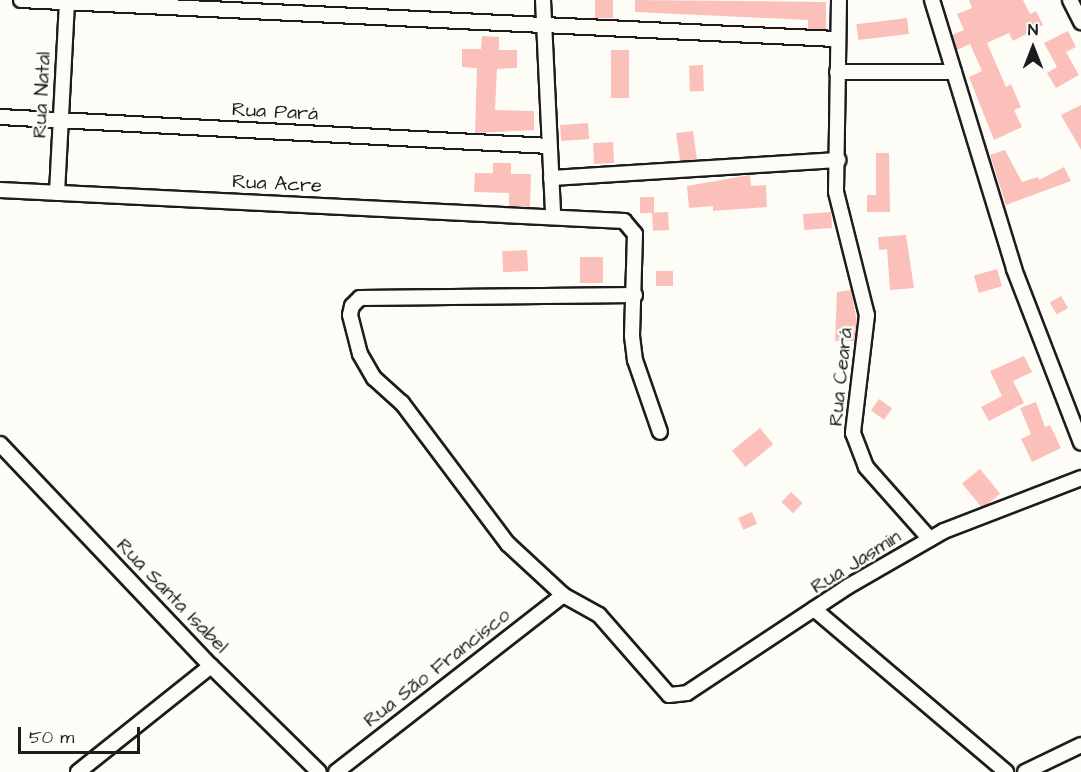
<!DOCTYPE html>
<meta charset="utf-8">
<style>
body{margin:0}
#map{position:relative;width:1081px;height:772px;overflow:hidden;background:#fdfcf7;font-family:"Architects Daughter",sans-serif}
div>[style]{position:absolute}
.building>*{inset:0;background:#fcc0bb;transform-origin:0 0}
.roads{filter:drop-shadow(2px 0 #1c1c1c) drop-shadow(-2px 0 #1c1c1c) drop-shadow(0 2px #1c1c1c) drop-shadow(0 -2px #1c1c1c)}
.street>*{height:14px;margin:-7px;padding:0 7px;transform-origin:7px;border-radius:7px;background:#fdfcf7}
span{translate:-50% -50%;white-space:nowrap;text-align:center;line-height:1.15;-webkit-text-stroke:5px #fdfcf7;paint-order:stroke}
.street-label{font-size:20px;color:#1c1c1c}
.north{position:absolute;left:1003px;top:18px;width:60px;height:60px;-webkit-text-stroke:4px #fdfcf7;paint-order:stroke;rotate:0deg;font-size:16px;font-weight:700;line-height:24px;text-align:center;color:#1c1c1c}
.north::after{content:'';display:block;margin:auto;width:21px;height:27px;background:#1c1c1c;clip-path:polygon(50% 0,100% 100%,50% 72%,0 100%)}
.scale{position:absolute;left:18px;top:727px;width:122px;height:27px;box-sizing:border-box;border:3px solid #1c1c1c;border-top:0;padding-left:8px;font-size:18px;line-height:21px;white-space:nowrap;color:#1c1c1c;-webkit-text-stroke:4px #fdfcf7;paint-order:stroke}
</style>
<div id="map">
<div class="building">
<div style="left:595px;top:0;width:18px;height:18px"></div>
<div style="clip-path:polygon(635px 0,826px 2px,826px 30px,808px 29px,808px 20px,635px 12px)"></div>
<div style="clip-path:polygon(969px 0,1023px 0,1030px 14px,1036px 11px,1043px 25px,1013px 41px,1009px 33px,987px 43px,1006px 87px,1011px 84px,1021px 107px,1014px 110px,1022px 127px,994px 140px,969px 77px,982px 71px,970px 44px,957px 50px,952px 35px,964px 30px,957px 14px,972px 8px)"></div>
<div style="left:907px;top:18px;width:16px;height:51px;rotate:83deg"></div>
<div style="clip-path:polygon(1068px 31px,1076px 47px,1066px 52px,1079px 75px,1056px 88px,1047px 73px,1057px 67px,1044px 43px)"></div>
<div style="clip-path:polygon(482px 36px,499px 37px,499px 50px,517px 50px,517px 68px,497px 69px,495px 110px,534px 111px,534px 130px,475px 133px,477px 68px,462px 67px,462px 49px,481px 49px)"></div>
<div style="left:611px;top:50px;width:18px;height:48px"></div>
<div style="left:703px;top:65px;width:26px;height:14px;rotate:88deg"></div>
<div style="clip-path:polygon(1081px 105px,1081px 150px,1061px 115px)"></div>
<div style="left:588px;top:123px;width:16px;height:28px;rotate:86deg"></div>
<div style="left:693px;top:131px;width:29px;height:17px;rotate:82deg"></div>
<div style="left:613px;top:142px;width:21px;height:20px;rotate:87deg"></div>
<div style="clip-path:polygon(1005px 150px,1022px 182px,1038px 177px,1039px 180px,1064px 167px,1071px 181px,1006px 205px,990px 155px)"></div>
<div style="clip-path:polygon(876px 153px,889px 153px,890px 212px,867px 212px,867px 195px,876px 195px)"></div>
<div style="clip-path:polygon(493px 163px,511px 163px,511px 174px,531px 174px,530px 207px,509px 206px,509px 193px,474px 192px,475px 173px,493px 173px)"></div>
<div style="clip-path:polygon(750px 175px,751px 186px,766px 185px,767px 207px,713px 211px,713px 206px,689px 208px,687px 186px)"></div>
<div style="left:640px;top:197px;width:14px;height:16px"></div>
<div style="left:668px;top:212px;width:18px;height:16px;rotate:87deg"></div>
<div style="left:831px;top:212px;width:16px;height:28px;rotate:86deg"></div>
<div style="clip-path:polygon(906px 235px,914px 288px,890px 290px,887px 249px,879px 250px,878px 237px)"></div>
<div style="left:527px;top:250px;width:21px;height:25px;rotate:87deg"></div>
<div style="left:580px;top:257px;width:23px;height:26px"></div>
<div style="left:997px;top:269px;width:18px;height:24px;rotate:74deg"></div>
<div style="left:656px;top:271px;width:17px;height:15px"></div>
<div style="clip-path:polygon(851px 290px,857px 322px,855px 341px,835px 341px,837px 292px)"></div>
<div style="left:1061px;top:296px;width:14px;height:13px;rotate:60deg"></div>
<div style="clip-path:polygon(1024px 356px,1032px 372px,1013px 381px,1024px 403px,989px 421px,981px 407px,1002px 396px,990px 371px)"></div>
<div style="left:879px;top:399px;width:16px;height:14px;rotate:35deg"></div>
<div style="clip-path:polygon(1036px 402px,1045px 427px,1050px 425px,1061px 448px,1032px 462px,1021px 439px,1031px 434px,1020px 408px)"></div>
<div style="left:760px;top:428px;width:21px;height:36px;rotate:51deg"></div>
<div style="left:980px;top:469px;width:32px;height:23px;rotate:51deg"></div>
<div style="left:791px;top:492px;width:16px;height:14px;rotate:43deg"></div>
<div style="left:752px;top:512px;width:13px;height:15px;rotate:67deg"></div>
</div>
<div class="roads">
<div class="street">
<div style="left:21px;top:0;width:816px;rotate:2.74deg"></div>
<div style="left:543px;top:0;width:216px;rotate:87.3deg"></div>
<div style="left:839px;top:0;width:192px;rotate:90.9deg"></div>
<div style="left:836px;top:192px;width:127px;rotate:75.9deg"></div>
<div style="left:867px;top:315px;width:119px;rotate:96.8deg"></div>
<div style="left:853px;top:433px;width:36px;rotate:69deg"></div>
<div style="left:866px;top:467px;width:96px;rotate:48.4deg"></div>
<div style="left:932px;top:0;width:281px;rotate:73deg"></div>
<div style="left:1014px;top:269px;width:186px;rotate:68.9deg"></div>
<div style="left:1070px;top:0;width:25px;rotate:63deg"></div>
<div style="left:837px;top:72px;width:117px"></div>
<div style="left:0;top:117px;width:550px;rotate:3.02deg"></div>
<div style="left:551px;top:178px;width:288px;rotate:-3.6deg"></div>
<div style="left:0;top:190px;width:625px;rotate:2.84deg"></div>
<div style="left:624px;top:221px;width:17px;rotate:50deg"></div>
<div style="left:635px;top:234px;width:102px;rotate:91.7deg"></div>
<div style="left:632px;top:336px;width:24px;rotate:83deg"></div>
<div style="left:635px;top:360px;width:76px;rotate:70.9deg"></div>
<div style="left:57px;top:193px;width:193px;rotate:-87deg"></div>
<div style="left:635px;top:295px;width:275px;rotate:179.4deg"></div>
<div style="left:360px;top:298px;width:11px;rotate:135deg"></div>
<div style="left:352px;top:306px;width:9px;rotate:103deg"></div>
<div style="left:350px;top:315px;width:40px;rotate:75.6deg"></div>
<div style="left:360px;top:354px;width:28px;rotate:60deg"></div>
<div style="left:374px;top:378px;width:38px;rotate:42deg"></div>
<div style="left:402px;top:403px;width:176px;rotate:53.1deg"></div>
<div style="left:508px;top:544px;width:75px;rotate:42.8deg"></div>
<div style="left:563px;top:595px;width:41px;rotate:29.1deg"></div>
<div style="left:599px;top:615px;width:106px;rotate:48.8deg"></div>
<div style="left:669px;top:695px;width:18px;rotate:-6deg"></div>
<div style="left:687px;top:693px;width:192px;rotate:-33.5deg"></div>
<div style="left:847px;top:587px;width:112px;rotate:-30deg"></div>
<div style="left:944px;top:531px;width:147px;rotate:-21.1deg"></div>
<div style="left:0;top:444px;width:306px;rotate:46.5deg"></div>
<div style="left:211px;top:666px;width:151px;rotate:44.5deg"></div>
<div style="left:814px;top:609px;width:252px;rotate:40.3deg"></div>
<div style="left:78px;top:772px;width:170px;rotate:-38.6deg"></div>
<div style="left:336px;top:772px;width:288px;rotate:-37.9deg"></div>
<div style="left:1025px;top:772px;width:62px;rotate:-25.7deg"></div>
</div>
</div>
<div class="street-label">
<span style="left:42px;top:95px;rotate:-87deg">Rua Natal</span>
<span style="left:275px;top:112px;rotate:3deg">Rua Pará</span>
<span style="left:277px;top:184px;rotate:3deg">Rua Acre</span>
<span style="left:841px;top:377px;rotate:-84deg">Rua Ceará</span>
<span style="left:856px;top:562px;rotate:-32deg">Rua Jasmin</span>
<span style="left:172px;top:596px;rotate:46deg">Rua Santa Isabel</span>
<span style="left:437px;top:668px;rotate:-38deg">Rua São Francisco</span>
</div>
<div class="north">N</div>
<div class="scale">50 m</div>
</div>
